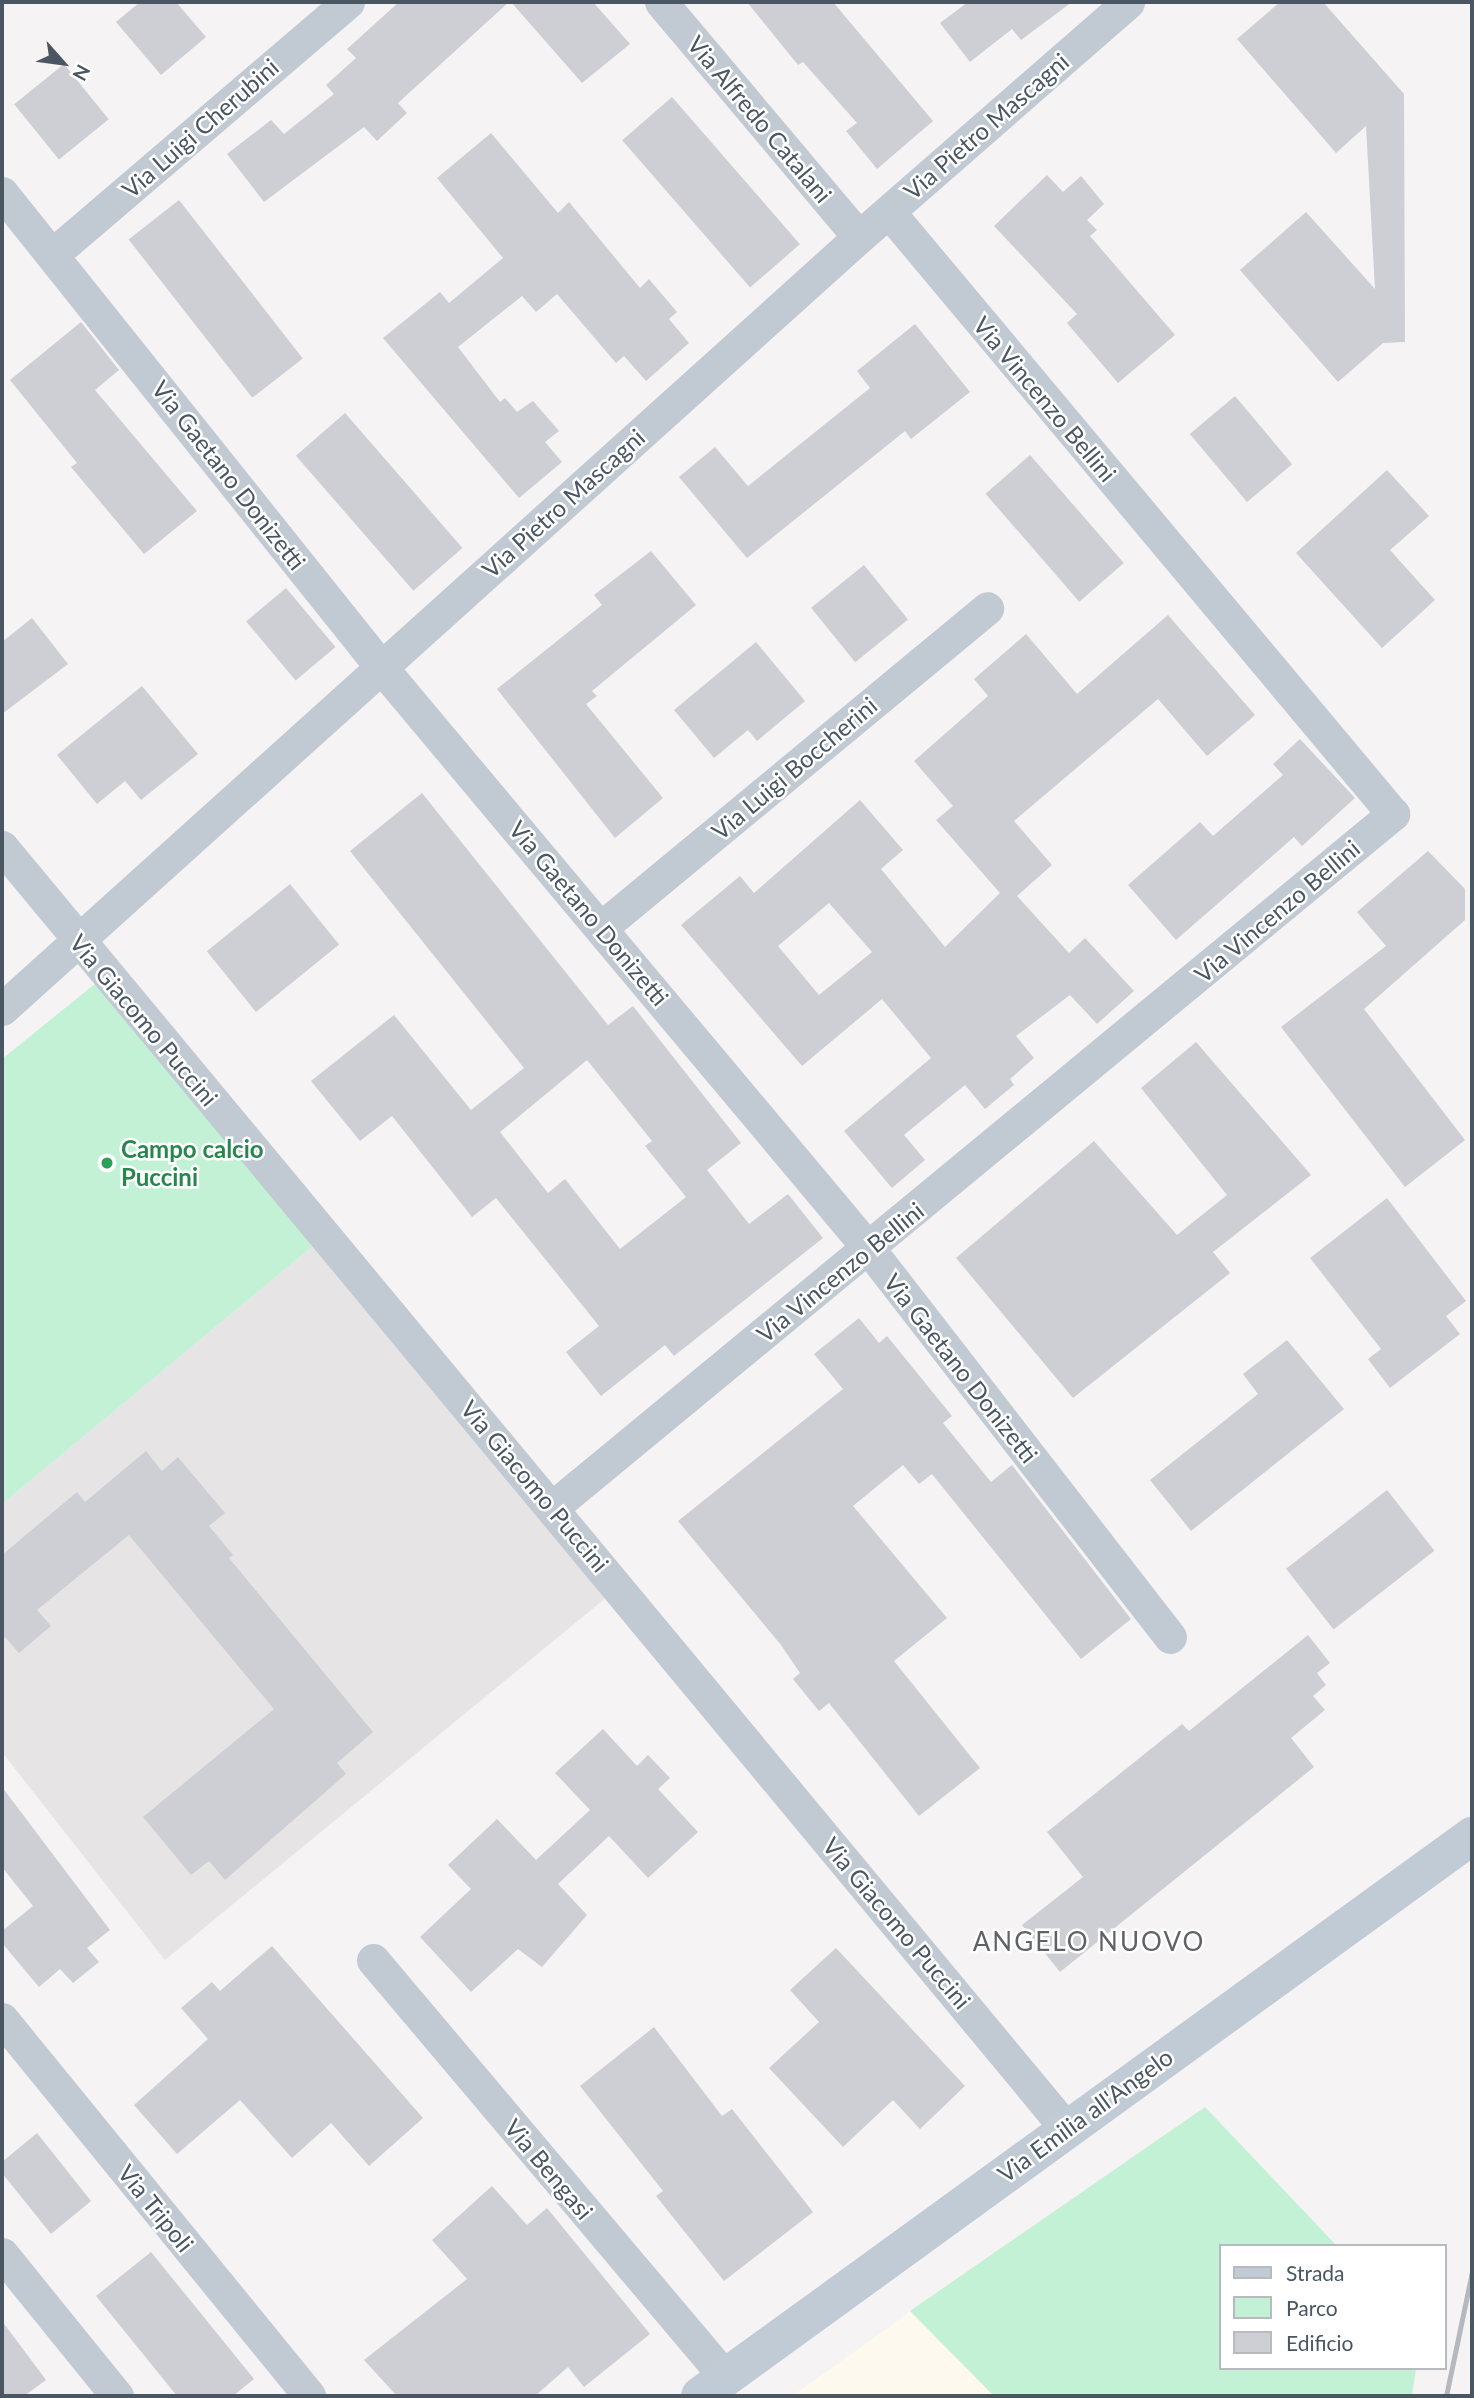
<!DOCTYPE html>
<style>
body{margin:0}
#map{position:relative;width:1474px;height:2398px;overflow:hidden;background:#f5f3f3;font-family:Lato,sans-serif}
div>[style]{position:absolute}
.commercial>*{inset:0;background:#fdf9ef}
.education>*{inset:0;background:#e6e4e5}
.green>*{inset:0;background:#c3f1d5}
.building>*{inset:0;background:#cdcfd5;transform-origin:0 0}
.street>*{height:33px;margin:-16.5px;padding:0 16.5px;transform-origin:16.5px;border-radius:16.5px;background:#c1cad2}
.secondary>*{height:38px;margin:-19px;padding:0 19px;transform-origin:19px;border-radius:19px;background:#c1cbd6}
.rail>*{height:5px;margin:-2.5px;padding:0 2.5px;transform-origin:2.5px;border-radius:2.5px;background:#b5b8bd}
.dots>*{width:19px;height:19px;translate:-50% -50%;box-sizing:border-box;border:4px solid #fff;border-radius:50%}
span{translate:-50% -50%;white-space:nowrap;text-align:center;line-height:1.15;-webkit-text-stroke:5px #fff;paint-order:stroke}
.street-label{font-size:24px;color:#4a5661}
.leisure-label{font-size:24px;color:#27864d;font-weight:700}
.left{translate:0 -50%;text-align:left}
.neighbourhood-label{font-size:26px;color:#5f6368;letter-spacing:2px}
.frame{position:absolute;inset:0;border:4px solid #4a5661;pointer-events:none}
.legend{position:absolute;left:1219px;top:2244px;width:228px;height:126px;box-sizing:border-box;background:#fff;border:2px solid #b7bbc0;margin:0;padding:9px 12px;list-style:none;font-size:21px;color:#4a5661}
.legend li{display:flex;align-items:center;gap:14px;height:35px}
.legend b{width:35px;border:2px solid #b7bbc0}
.north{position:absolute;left:28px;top:28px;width:70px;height:70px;-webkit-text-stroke:5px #fff;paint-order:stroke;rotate:118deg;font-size:19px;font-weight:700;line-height:28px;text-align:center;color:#4a5661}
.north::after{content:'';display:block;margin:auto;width:24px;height:32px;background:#4a5661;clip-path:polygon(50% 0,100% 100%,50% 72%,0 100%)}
</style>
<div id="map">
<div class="commercial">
<div style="clip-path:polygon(910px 2311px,994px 2396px,792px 2396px,893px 2324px)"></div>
</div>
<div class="education">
<div style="clip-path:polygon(325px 1236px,619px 1587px,165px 1960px,2px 1752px,2px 1504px)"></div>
</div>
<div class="green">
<div style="clip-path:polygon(106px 975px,325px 1236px,2px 1504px,2px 1059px)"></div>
<div style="clip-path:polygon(1205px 2107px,1337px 2246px,1220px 2246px,1220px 2368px,1416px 2368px,1412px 2396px,994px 2396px,910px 2311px)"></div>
</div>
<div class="building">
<div style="clip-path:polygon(140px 2px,176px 2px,206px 37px,161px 75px,116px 22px)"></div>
<div style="clip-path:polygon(399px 2px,509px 2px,398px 103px,407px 113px,377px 141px,364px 127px,264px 202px,227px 154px,271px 120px,284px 134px,334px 94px,326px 85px,356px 58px,347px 49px)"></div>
<div style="clip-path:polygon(511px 2px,593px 2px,630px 44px,582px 83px)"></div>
<div style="clip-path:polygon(747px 2px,833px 2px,933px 121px,877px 169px,846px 131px,857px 123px,803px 62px,798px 65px)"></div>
<div style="clip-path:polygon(968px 2px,1072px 2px,1021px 40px,1012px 29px,970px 62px,940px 23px)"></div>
<div style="clip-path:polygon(1280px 2px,1323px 2px,1404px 94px,1405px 342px,1383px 343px,1338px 382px,1240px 270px,1306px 212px,1375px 289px,1366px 126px,1336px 153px,1237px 39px)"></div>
<div style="left:64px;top:64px;width:71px;height:64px;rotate:51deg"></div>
<div style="left:672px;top:97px;width:195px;height:66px;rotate:49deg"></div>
<div style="clip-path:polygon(491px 133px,558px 213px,569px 202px,640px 288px,649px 279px,677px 312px,669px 319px,689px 343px,646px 381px,624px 356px,616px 363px,557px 294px,536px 312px,522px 296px,458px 347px,500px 402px,505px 398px,517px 412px,533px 401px,559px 431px,545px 442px,562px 462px,519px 498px,383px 338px,440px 292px,449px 303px,503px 258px,437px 178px)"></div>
<div style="clip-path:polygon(1047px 175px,1063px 192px,1081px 176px,1104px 204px,1087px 220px,1097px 230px,1090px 236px,1175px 335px,1118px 383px,1067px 323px,1077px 314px,994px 226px)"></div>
<div style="left:179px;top:200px;width:201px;height:64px;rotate:52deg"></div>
<div style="clip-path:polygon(81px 322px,119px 370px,95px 390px,197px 511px,144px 554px,71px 467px,77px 463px,10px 380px)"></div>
<div style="clip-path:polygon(915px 324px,970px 392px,911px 439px,905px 431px,747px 558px,679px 477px,715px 447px,748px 486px,870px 388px,857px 371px)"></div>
<div style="left:1235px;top:396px;width:89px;height:59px;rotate:50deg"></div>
<div style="left:345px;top:413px;width:179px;height:65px;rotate:49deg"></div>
<div style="left:1030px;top:455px;width:143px;height:59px;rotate:49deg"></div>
<div style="clip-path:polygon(1387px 470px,1429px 516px,1390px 550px,1435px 600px,1382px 648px,1296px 553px)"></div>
<div style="clip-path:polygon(651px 551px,696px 605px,592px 691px,597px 696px,586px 704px,663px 798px,615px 838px,497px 689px,602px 605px,594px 595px)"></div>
<div style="left:864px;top:565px;width:70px;height:68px;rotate:51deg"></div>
<div style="left:286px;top:588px;width:77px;height:52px;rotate:50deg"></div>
<div style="clip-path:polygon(evenodd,1168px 615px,1255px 715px,1207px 756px,1158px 699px,1014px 821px,1052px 865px,1017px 896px,1069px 953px,1085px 938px,1134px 991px,1097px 1024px,1070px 995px,1016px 1036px,1034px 1058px,1010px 1079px,1014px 1085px,985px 1109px,965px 1085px,904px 1135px,925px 1160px,892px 1188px,844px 1131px,931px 1058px,882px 999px,802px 1066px,681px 925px,740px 876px,754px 893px,860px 800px,903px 850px,881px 869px,945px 947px,1000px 893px,936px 820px,953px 806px,914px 761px,988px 696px,974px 679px,1026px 634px,1077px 694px,1168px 615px,829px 903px,872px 952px,819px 995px,778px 946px,829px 903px)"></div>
<div style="clip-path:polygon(32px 618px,68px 664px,2px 714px,2px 642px)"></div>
<div style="clip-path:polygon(756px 642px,805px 701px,757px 741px,748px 730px,714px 758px,674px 710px)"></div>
<div style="clip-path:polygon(142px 686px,198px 754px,141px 800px,125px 781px,97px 804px,57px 755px)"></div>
<div style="clip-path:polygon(1300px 739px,1355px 798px,1302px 846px,1294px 837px,1176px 940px,1128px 885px,1200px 822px,1213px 836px,1283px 775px,1273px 764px)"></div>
<div style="clip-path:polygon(evenodd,422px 793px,608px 1025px,633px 1006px,741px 1143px,707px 1170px,749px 1224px,788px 1194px,823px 1238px,674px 1356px,665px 1345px,601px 1396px,566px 1352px,599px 1326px,496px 1198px,472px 1217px,392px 1116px,360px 1141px,311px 1081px,394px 1015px,471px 1110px,524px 1068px,350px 851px,422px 793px,587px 1060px,652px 1141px,645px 1146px,686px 1197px,620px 1249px,565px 1179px,548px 1193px,500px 1132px,587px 1060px)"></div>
<div style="clip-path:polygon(1428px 851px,1465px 889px,1465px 920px,1364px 1009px,1465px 1140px,1405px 1187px,1281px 1027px,1386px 946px,1357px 912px)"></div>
<div style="left:290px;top:884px;width:78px;height:107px;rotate:51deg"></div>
<div style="clip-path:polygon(1196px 1042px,1311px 1175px,1213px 1252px,1230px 1273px,1073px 1398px,956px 1258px,1094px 1141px,1177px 1235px,1227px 1195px,1141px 1088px)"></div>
<div style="clip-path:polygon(1387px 1198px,1466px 1301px,1446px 1316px,1460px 1334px,1390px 1388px,1368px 1359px,1381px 1349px,1310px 1258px)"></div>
<div style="clip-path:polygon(859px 1318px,879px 1343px,887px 1336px,952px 1416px,943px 1423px,991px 1482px,1012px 1465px,1131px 1619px,1081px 1659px,932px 1474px,919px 1484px,903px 1465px,853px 1506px,947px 1618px,894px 1661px,980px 1768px,919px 1816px,829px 1703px,819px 1711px,793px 1679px,800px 1673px,781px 1645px,678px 1521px,843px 1389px,814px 1354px)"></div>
<div style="clip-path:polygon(1287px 1340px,1344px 1409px,1191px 1531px,1150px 1480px,1258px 1394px,1243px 1374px)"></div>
<div style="clip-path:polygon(146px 1451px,162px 1471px,178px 1457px,225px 1513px,209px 1526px,233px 1555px,229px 1558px,373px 1732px,337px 1763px,346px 1774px,225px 1880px,209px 1861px,191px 1875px,143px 1817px,274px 1709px,129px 1535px,37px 1610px,51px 1626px,19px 1653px,5px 1637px,2px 1640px,2px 1555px,77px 1492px,85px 1502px)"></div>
<div style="left:1387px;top:1490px;width:77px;height:128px;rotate:52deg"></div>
<div style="clip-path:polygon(1308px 1635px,1330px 1663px,1317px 1673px,1326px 1685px,1313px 1696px,1325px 1710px,1291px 1738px,1314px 1767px,1060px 1972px,1022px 1925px,1083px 1877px,1047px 1832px,1182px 1724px,1189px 1731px)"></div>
<div style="clip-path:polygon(603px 1729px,637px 1766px,648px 1755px,670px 1778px,658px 1789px,698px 1832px,648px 1878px,609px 1836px,558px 1884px,587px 1915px,542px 1967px,518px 1949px,471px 1992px,420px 1937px,471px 1889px,448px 1865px,497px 1819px,536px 1860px,590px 1810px,555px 1773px)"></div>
<div style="clip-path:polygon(2px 1787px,110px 1930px,87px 1948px,99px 1962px,73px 1983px,60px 1969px,39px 1987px,2px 1943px,2px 1931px,33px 1906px,2px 1867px)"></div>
<div style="clip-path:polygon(272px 1946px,423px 2118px,369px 2166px,331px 2123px,292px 2158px,240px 2100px,177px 2154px,134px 2105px,208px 2039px,181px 2008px,212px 1982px,220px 1991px)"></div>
<div style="clip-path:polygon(836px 1948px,965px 2086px,920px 2129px,893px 2100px,843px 2147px,769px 2068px,819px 2022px,790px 1990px)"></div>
<div style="clip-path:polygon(654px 2027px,722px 2116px,732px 2109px,813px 2212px,724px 2281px,656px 2196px,663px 2191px,580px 2086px)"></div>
<div style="clip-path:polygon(37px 2133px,91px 2201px,51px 2234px,2px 2173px,2px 2162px)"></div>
<div style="clip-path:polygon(492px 2186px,527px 2225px,547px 2208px,650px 2334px,584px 2387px,568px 2367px,535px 2396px,397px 2396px,364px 2360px,467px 2279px,432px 2240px)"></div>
<div style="clip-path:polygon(151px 2252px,254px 2379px,233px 2396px,177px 2396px,96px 2296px)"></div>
<div style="clip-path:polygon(2px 2321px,46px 2380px,24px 2396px,2px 2396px)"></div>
</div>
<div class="street">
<div style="left:661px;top:2px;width:307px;rotate:49.9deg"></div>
<div style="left:2px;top:193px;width:607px;rotate:51.35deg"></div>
<div style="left:381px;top:667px;width:760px;rotate:50.02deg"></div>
<div style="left:869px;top:1249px;width:491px;rotate:52.2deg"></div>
<div style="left:53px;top:254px;width:388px;rotate:-40.5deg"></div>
<div style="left:2px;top:847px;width:1665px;rotate:50.29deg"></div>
<div style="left:602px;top:927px;width:500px;rotate:-39.6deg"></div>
<div style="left:2px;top:1009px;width:1153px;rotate:-42.01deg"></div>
<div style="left:859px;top:237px;width:357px;rotate:-41.1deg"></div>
<div style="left:554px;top:1506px;width:1088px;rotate:-39.52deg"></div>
<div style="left:1393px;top:814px;width:785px;rotate:-129.94deg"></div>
<div style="left:373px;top:1960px;width:547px;rotate:49.82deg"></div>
<div style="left:2px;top:2019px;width:486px;rotate:50.8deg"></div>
<div style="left:2px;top:2254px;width:183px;rotate:51deg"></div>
</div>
<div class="secondary">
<div style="left:700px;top:2396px;width:954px;rotate:-35.96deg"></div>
</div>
<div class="rail">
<div style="left:1446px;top:2396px;width:127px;rotate:-78.2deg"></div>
</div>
<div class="dots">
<div style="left:107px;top:1163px;background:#2e9e5b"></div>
</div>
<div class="street-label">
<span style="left:760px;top:119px;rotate:50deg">Via Alfredo Catalani</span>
<span style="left:986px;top:126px;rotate:-41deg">Via Pietro Mascagni</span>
<span style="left:200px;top:128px;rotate:-41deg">Via Luigi Cherubini</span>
<span style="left:1045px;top:399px;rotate:50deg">Via Vincenzo Bellini</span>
<span style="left:229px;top:475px;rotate:52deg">Via Gaetano Donizetti</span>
<span style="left:563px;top:503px;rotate:-42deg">Via Pietro Mascagni</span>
<span style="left:794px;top:768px;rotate:-40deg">Via Luigi Boccherini</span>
<span style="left:1277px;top:911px;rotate:-40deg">Via Vincenzo Bellini</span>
<span style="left:589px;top:913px;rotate:50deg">Via Gaetano Donizetti</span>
<span style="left:144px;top:1020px;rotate:50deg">Via Giacomo Puccini</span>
<span style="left:840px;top:1272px;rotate:-39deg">Via Vincenzo Bellini</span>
<span style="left:961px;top:1368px;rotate:52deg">Via Gaetano Donizetti</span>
<span style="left:535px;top:1486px;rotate:50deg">Via Giacomo Puccini</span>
<span style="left:897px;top:1923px;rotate:50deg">Via Giacomo Puccini</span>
<span style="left:1085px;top:2115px;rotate:-36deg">Via Emilia all'Angelo</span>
<span style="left:549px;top:2169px;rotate:50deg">Via Bengasi</span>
<span style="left:156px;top:2208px;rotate:51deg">Via Tripoli</span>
</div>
<div class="leisure-label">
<span class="left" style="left:121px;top:1163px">Campo calcio<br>Puccini</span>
</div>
<div class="neighbourhood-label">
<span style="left:1089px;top:1942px">ANGELO NUOVO</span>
</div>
<div class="frame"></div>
<ul class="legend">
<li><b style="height:9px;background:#c1cbd6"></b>Strada</li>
<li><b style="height:19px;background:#c3f1d5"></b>Parco</li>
<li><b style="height:19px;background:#cdcfd5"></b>Edificio</li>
</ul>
<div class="north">N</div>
</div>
